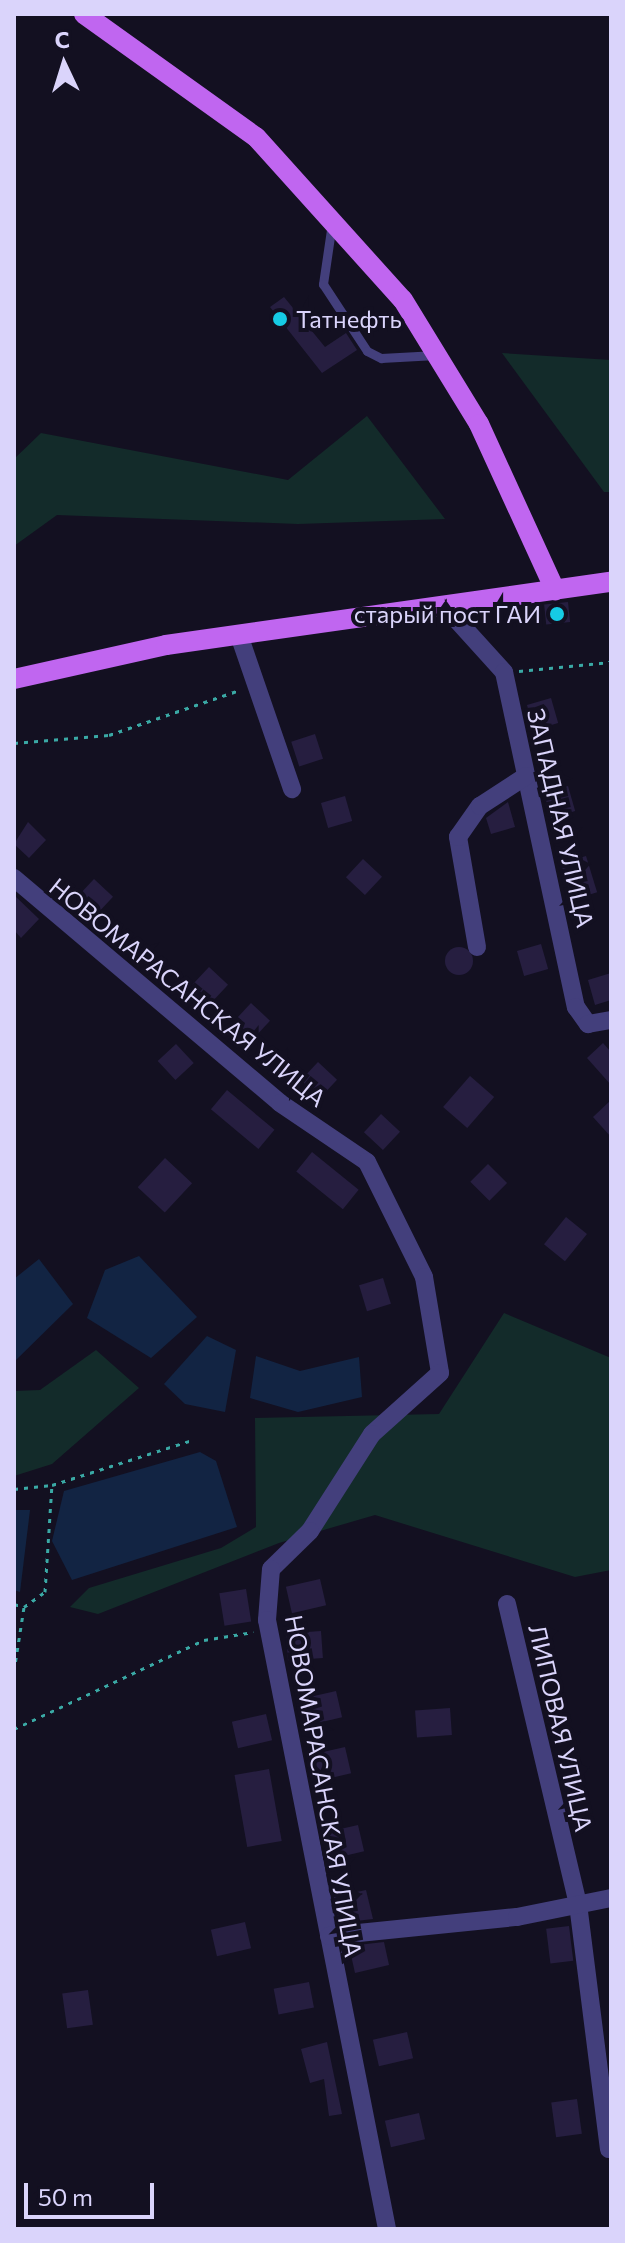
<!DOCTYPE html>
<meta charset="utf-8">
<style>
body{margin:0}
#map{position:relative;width:625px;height:2243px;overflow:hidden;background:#131021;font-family:Commissioner,sans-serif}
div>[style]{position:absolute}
.green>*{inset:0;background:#132b2a}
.water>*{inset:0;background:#122443}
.building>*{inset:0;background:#261e40;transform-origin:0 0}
.round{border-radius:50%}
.path>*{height:3px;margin-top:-1.5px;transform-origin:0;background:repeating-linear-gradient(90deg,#3aa9a5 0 4px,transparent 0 10px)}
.lane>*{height:9px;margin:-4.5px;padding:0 4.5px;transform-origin:4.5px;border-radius:4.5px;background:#433f7c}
.street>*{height:18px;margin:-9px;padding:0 9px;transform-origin:9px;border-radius:9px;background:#433f7c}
.primary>*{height:20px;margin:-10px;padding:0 10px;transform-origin:10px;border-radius:10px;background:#c066f0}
.dots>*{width:22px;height:22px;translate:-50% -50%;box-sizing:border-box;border:4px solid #131021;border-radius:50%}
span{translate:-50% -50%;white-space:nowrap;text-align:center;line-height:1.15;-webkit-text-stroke:8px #131021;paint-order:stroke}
.poi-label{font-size:24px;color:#dad4fb}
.left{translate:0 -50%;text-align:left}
.right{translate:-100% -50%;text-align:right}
.street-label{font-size:24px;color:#dad4fb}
.frame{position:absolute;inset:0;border:16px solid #dad4fb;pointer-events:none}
.north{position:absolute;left:24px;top:24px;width:80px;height:80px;-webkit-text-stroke:6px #131021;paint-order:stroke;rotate:356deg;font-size:22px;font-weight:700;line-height:32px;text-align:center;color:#dad4fb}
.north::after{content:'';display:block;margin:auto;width:28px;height:36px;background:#dad4fb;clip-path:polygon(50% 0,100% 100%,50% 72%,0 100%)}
.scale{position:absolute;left:24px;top:2183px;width:130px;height:36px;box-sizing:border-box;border:4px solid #dad4fb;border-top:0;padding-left:10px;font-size:24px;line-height:28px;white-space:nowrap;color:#dad4fb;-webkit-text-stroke:6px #131021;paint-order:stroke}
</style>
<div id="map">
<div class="green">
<div style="clip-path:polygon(502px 353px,611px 360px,611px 492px,604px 492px)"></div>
<div style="clip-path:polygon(367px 416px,445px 519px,298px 524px,57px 515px,14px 546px,14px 459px,41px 433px,288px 480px)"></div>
<div style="clip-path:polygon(504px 1313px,611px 1358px,611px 1570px,575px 1577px,375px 1515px,279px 1543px,98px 1614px,70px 1607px,89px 1588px,221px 1548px,256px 1527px,255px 1418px,439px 1414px)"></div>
<div style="clip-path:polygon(96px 1350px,139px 1388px,52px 1464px,14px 1476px,14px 1391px,40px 1390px)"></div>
</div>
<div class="water">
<div style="clip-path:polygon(139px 1256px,197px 1317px,151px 1358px,87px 1318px,105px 1270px)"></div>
<div style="clip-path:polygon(39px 1259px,73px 1304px,14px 1362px,14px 1279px)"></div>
<div style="clip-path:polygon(207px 1336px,236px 1350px,225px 1412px,185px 1404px,164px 1384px)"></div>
<div style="clip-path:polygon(256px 1356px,300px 1371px,359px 1357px,362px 1397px,298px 1412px,250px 1398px)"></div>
<div style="clip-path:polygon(200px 1452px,216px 1461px,237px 1527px,72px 1580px,52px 1541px,64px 1491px)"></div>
<div style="clip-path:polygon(14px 1510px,30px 1510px,20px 1592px,14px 1590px)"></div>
</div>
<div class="building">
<div style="clip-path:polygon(284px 297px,325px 347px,346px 333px,357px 350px,322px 373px,270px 307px)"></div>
<div style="left:568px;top:602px;width:20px;height:24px;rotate:84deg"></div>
<div style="left:551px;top:698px;width:26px;height:25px;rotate:74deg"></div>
<div style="left:315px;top:734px;width:26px;height:25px;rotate:72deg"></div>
<div style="left:568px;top:786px;width:26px;height:25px;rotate:74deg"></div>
<div style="left:345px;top:796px;width:26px;height:25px;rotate:74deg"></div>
<div style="clip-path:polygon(508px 802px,515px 827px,491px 834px,486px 818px)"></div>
<div style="clip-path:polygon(28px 822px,46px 840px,29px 858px,14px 844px)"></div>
<div style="left:586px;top:856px;width:38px;height:26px;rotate:73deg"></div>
<div style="left:363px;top:859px;width:26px;height:25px;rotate:43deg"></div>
<div style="left:94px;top:879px;width:26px;height:25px;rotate:43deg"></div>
<div style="clip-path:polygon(14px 895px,39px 919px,21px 938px,14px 930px)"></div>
<div style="left:541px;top:944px;width:26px;height:25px;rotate:74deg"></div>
<div class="round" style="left:445px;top:947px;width:28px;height:28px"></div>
<div style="left:209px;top:967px;width:26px;height:24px;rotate:43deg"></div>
<div style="clip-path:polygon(611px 973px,611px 1000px,595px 1005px,588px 980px)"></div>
<div style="left:251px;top:1003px;width:26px;height:25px;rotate:43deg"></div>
<div style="clip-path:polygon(603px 1043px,611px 1052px,611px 1085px,587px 1058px)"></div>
<div style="left:176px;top:1044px;width:26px;height:25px;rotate:47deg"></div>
<div style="left:318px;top:1062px;width:26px;height:25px;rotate:43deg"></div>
<div style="left:470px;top:1076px;width:32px;height:41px;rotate:41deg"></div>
<div style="left:227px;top:1090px;width:62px;height:25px;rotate:40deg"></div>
<div style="clip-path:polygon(611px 1100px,611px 1137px,593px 1117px)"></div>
<div style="left:381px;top:1114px;width:26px;height:25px;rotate:43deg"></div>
<div style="left:312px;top:1152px;width:60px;height:25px;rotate:39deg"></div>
<div style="left:165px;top:1158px;width:37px;height:40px;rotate:43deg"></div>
<div style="left:488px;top:1164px;width:27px;height:25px;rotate:45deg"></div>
<div style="left:566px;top:1217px;width:27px;height:35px;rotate:39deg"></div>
<div style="left:383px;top:1278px;width:27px;height:25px;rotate:73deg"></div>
<div style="left:320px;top:1579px;width:27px;height:35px;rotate:77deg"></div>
<div style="left:246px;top:1589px;width:33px;height:27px;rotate:81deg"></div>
<div style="left:321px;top:1631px;width:27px;height:35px;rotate:86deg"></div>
<div style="left:336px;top:1691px;width:27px;height:35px;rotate:77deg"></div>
<div style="left:450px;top:1708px;width:27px;height:35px;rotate:86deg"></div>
<div style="left:266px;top:1714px;width:27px;height:35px;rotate:77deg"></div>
<div style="left:345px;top:1747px;width:27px;height:35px;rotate:77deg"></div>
<div style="left:269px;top:1769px;width:73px;height:35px;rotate:80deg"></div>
<div style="left:358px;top:1825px;width:27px;height:35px;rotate:77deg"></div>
<div style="clip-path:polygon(366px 1890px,373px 1919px,339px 1923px,334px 1897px)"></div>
<div style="left:245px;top:1922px;width:27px;height:35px;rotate:77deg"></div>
<div style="left:569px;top:1926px;width:35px;height:23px;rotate:83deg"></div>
<div style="clip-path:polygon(384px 1942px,389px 1965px,355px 1973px,349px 1946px)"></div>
<div style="left:309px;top:1982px;width:26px;height:36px;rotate:79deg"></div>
<div style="left:88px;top:1990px;width:35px;height:26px;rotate:82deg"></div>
<div style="left:407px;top:2032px;width:27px;height:35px;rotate:77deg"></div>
<div style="clip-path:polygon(327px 2042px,342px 2114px,329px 2116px,324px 2079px,310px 2083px,301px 2049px)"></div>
<div style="left:577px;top:2099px;width:35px;height:26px;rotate:82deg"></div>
<div style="left:419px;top:2113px;width:27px;height:35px;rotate:77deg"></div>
</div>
<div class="path">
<div style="left:519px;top:671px;width:92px;rotate:-5.6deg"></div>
<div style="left:14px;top:743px;width:95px;rotate:-4.8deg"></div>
<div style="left:109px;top:735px;width:139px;rotate:-19deg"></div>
<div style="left:14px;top:1489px;width:38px;rotate:-6deg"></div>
<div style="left:14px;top:1604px;width:10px;rotate:17deg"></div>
<div style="left:14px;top:1671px;width:65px;rotate:-81.1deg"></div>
<div style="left:24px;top:1607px;width:26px;rotate:-36deg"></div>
<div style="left:45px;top:1592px;width:107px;rotate:-86.3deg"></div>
<div style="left:52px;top:1485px;width:147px;rotate:-17.8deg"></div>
<div style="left:14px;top:1729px;width:210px;rotate:-25.1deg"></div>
<div style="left:204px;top:1640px;width:50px;rotate:-9.3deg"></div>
</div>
<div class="lane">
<div style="left:332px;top:223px;width:62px;rotate:98.4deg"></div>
<div style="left:323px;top:284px;width:80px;rotate:56.7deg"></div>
<div style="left:367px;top:351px;width:16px;rotate:27deg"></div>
<div style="left:381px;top:358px;width:55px;rotate:-3.1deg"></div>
</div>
<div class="street">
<div style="left:445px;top:607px;width:88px;rotate:47.8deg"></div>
<div style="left:504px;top:672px;width:343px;rotate:77.9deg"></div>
<div style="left:576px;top:1007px;width:21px;rotate:55deg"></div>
<div style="left:588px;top:1024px;width:23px;rotate:-10deg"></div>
<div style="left:239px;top:635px;width:163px;rotate:71deg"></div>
<div style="left:14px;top:878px;width:348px;rotate:40.2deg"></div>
<div style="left:280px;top:1103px;width:105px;rotate:34.1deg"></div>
<div style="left:367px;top:1162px;width:128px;rotate:63.6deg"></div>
<div style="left:424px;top:1277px;width:97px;rotate:80.5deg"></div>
<div style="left:440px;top:1373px;width:91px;rotate:138.1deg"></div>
<div style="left:372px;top:1434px;width:115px;rotate:122.6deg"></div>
<div style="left:310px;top:1531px;width:54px;rotate:135.7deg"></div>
<div style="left:271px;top:1569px;width:51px;rotate:94.5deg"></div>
<div style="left:267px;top:1620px;width:621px;rotate:78.85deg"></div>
<div style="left:477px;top:947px;width:112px;rotate:-99.8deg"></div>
<div style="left:458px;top:837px;width:38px;rotate:-55deg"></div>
<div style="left:480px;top:806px;width:55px;rotate:-33.1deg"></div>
<div style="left:507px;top:1604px;width:308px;rotate:76.7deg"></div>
<div style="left:578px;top:1904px;width:247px;rotate:82.8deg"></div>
<div style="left:329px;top:1936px;width:189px;rotate:-5.8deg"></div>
<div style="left:517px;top:1917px;width:96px;rotate:-11.4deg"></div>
</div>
<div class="primary">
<div style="left:84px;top:14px;width:211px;rotate:35.6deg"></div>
<div style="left:256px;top:137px;width:219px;rotate:48deg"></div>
<div style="left:403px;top:300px;width:145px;rotate:58.5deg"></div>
<div style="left:479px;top:424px;width:183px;rotate:65.4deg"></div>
<div style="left:14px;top:679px;width:156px;rotate:-12.6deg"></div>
<div style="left:166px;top:645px;width:449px;rotate:-8.1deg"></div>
</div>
<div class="dots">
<div style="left:280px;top:319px;background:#16cbe5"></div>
<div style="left:557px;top:614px;background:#16cbe5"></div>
</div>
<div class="poi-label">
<span class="left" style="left:296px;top:319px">Татнефть</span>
<span class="right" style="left:541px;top:614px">старый пост ГАИ</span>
</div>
<div class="street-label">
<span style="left:561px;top:818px;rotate:77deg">ЗАПАДНАЯ УЛИЦА</span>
<span style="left:188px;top:992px;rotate:39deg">НОВОМАРАСАНСКАЯ УЛИЦА</span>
<span style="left:561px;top:1728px;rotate:77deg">ЛИПОВАЯ УЛИЦА</span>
<span style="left:324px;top:1786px;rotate:80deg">НОВОМАРАСАНСКАЯ УЛИЦА</span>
</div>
<div class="frame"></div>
<div class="north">С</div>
<div class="scale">50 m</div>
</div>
